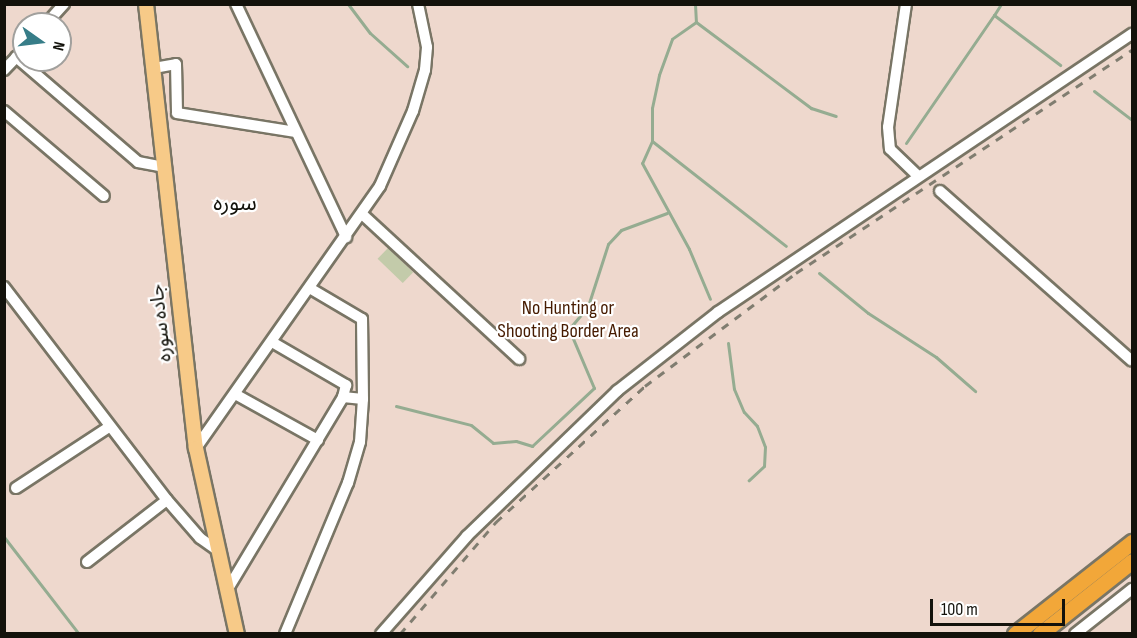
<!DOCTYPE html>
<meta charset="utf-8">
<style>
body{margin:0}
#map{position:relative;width:1137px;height:638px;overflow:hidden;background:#faf5e2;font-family:"Sofia Sans Condensed","Noto Sans Arabic",sans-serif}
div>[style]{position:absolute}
.green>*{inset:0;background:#eed8cd}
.stream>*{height:3px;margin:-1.5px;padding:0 1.5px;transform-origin:1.5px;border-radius:1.5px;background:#95ac91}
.building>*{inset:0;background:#c3cbaa;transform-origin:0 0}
.roads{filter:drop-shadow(2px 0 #797565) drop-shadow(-2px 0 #797565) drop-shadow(0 2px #797565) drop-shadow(0 -2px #797565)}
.minor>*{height:10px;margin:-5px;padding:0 5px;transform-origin:5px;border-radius:5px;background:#fff}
.major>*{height:14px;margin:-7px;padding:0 7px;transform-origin:7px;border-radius:7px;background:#f7ca88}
.highway>*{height:15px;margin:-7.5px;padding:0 7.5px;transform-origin:7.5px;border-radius:7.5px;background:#f2a739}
.rail>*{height:3px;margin-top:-1.5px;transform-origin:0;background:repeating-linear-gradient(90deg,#807d70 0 8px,transparent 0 16px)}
span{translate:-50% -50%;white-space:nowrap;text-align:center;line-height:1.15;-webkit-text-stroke:4.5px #fff;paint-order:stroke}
.park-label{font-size:20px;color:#461b00}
.street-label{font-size:20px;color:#13120b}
.quarter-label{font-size:22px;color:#13120b}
.frame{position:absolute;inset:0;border:6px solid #13120b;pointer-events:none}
.north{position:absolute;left:12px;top:12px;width:60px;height:60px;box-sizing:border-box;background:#fff;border:2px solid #a1a09d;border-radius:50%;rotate:104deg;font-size:16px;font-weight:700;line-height:24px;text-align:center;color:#13120b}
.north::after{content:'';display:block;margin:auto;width:21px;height:27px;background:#377d88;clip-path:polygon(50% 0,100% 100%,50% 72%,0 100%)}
.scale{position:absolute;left:930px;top:599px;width:135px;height:27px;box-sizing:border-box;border:3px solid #13120b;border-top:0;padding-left:8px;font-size:18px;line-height:21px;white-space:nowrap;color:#13120b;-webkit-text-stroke:4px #fff;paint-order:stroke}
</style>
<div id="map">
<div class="green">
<div style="clip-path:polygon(evenodd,5px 5px,1132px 5px,1132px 633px,5px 633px,5px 5px,24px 24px,60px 24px,60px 60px,24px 60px,24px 24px)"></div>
</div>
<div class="stream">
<div style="left:348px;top:4px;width:36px;rotate:53deg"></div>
<div style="left:370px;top:33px;width:50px;rotate:41.7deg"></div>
<div style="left:695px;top:4px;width:18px;rotate:87deg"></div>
<div style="left:696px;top:22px;width:29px;rotate:145deg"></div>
<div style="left:672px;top:39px;width:38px;rotate:110deg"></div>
<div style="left:659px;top:75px;width:34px;rotate:102deg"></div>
<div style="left:652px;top:108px;width:33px;rotate:90deg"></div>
<div style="left:652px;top:141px;width:24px;rotate:114deg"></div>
<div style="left:642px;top:163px;width:98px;rotate:61.3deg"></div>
<div style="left:689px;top:249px;width:54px;rotate:67.2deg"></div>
<div style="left:1001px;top:4px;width:13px;rotate:122deg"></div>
<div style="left:994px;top:15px;width:83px;rotate:37.1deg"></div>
<div style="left:696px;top:22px;width:144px;rotate:36.8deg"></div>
<div style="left:811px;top:108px;width:26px;rotate:18deg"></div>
<div style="left:1094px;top:91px;width:48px;rotate:37.3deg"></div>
<div style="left:652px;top:141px;width:170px;rotate:38.1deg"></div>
<div style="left:906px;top:143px;width:155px;rotate:-55.5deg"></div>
<div style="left:819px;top:273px;width:63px;rotate:39.2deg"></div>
<div style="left:868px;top:313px;width:81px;rotate:32.9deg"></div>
<div style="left:936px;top:357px;width:52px;rotate:41.1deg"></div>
<div style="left:728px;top:343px;width:46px;rotate:82.6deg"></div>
<div style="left:734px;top:389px;width:25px;rotate:67deg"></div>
<div style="left:744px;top:412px;width:19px;rotate:47deg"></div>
<div style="left:757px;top:426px;width:22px;rotate:69deg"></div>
<div style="left:765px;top:447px;width:19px;rotate:93deg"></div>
<div style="left:764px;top:466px;width:21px;rotate:137deg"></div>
<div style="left:396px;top:406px;width:77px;rotate:14.2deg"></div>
<div style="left:471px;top:425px;width:28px;rotate:39deg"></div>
<div style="left:493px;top:443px;width:23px;rotate:-5deg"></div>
<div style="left:516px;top:441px;width:17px;rotate:17deg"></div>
<div style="left:532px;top:446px;width:85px;rotate:-43.1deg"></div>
<div style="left:594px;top:388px;width:64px;rotate:-113deg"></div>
<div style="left:569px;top:329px;width:30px;rotate:-50deg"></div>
<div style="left:588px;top:306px;width:65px;rotate:-72.1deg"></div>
<div style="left:608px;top:244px;width:19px;rotate:-47deg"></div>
<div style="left:621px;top:230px;width:49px;rotate:-20.3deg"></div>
<div style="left:4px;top:537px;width:123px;rotate:52.3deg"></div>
</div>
<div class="building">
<div style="left:388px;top:248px;width:35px;height:15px;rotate:44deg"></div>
</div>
<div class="roads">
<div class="minor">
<div style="left:236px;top:4px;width:258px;rotate:64.7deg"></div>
<div style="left:906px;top:4px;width:124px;rotate:98.3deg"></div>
<div style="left:888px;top:127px;width:22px;rotate:85deg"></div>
<div style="left:890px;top:149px;width:37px;rotate:44deg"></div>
<div style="left:46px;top:24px;width:27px;rotate:-48deg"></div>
<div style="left:16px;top:57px;width:161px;rotate:40.7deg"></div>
<div style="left:138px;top:162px;width:26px;rotate:11deg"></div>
<div style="left:154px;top:68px;width:22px;rotate:-10deg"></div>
<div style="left:176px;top:64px;width:49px;rotate:88.8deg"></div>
<div style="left:177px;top:113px;width:120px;rotate:9.1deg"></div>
<div style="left:4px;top:70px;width:29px;rotate:-46deg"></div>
<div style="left:4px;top:111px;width:131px;rotate:40.4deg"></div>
<div style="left:940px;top:191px;width:256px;rotate:41.5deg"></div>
<div style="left:362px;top:214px;width:214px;rotate:42.7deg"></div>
<div style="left:4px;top:287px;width:268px;rotate:52.6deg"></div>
<div style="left:167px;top:500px;width:50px;rotate:49deg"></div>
<div style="left:200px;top:538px;width:19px;rotate:35deg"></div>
<div style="left:272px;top:342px;width:86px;rotate:30.2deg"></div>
<div style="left:346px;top:385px;width:12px;rotate:104deg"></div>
<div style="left:235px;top:394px;width:95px;rotate:29deg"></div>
<div style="left:196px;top:448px;width:320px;rotate:-54.9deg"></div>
<div style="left:380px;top:186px;width:82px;rotate:-66.3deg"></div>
<div style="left:413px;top:111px;width:43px;rotate:-73.7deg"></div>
<div style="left:425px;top:70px;width:23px;rotate:-85deg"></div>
<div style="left:427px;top:47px;width:44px;rotate:-101.8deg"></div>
<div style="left:16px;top:488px;width:111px;rotate:-33.3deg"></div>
<div style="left:87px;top:562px;width:101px;rotate:-37.8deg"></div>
<div style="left:226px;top:592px;width:227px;rotate:-59deg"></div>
<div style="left:343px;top:397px;width:20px;rotate:6deg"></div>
<div style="left:285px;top:634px;width:164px;rotate:-67.4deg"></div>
<div style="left:348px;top:483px;width:43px;rotate:-73.7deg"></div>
<div style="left:360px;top:442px;width:43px;rotate:-86deg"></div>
<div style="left:363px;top:399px;width:80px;rotate:-90.7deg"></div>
<div style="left:362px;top:319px;width:59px;rotate:-149.5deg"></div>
<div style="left:381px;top:634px;width:130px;rotate:-48.7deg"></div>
<div style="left:467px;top:536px;width:209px;rotate:-44deg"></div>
<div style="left:617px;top:391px;width:128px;rotate:-38deg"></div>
<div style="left:718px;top:312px;width:499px;rotate:-33.9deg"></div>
<div style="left:1075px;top:634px;width:73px;rotate:-38.3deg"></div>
</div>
<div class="major">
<div style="left:146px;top:4px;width:447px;rotate:83.6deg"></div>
<div style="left:196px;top:448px;width:190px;rotate:77.6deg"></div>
</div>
<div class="highway">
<div style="left:1015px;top:634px;width:149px;rotate:-38.2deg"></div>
<div style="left:1040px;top:634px;width:117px;rotate:-38.4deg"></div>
</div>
</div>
<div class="rail">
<div style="left:400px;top:634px;width:148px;rotate:-49.4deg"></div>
<div style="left:496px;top:522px;width:202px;rotate:-42.4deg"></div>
<div style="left:645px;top:386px;width:189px;rotate:-36.8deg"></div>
<div style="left:796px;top:273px;width:403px;rotate:-33.6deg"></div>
</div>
<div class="park-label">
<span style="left:568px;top:320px">No Hunting or<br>Shooting Border Area</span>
</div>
<div class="street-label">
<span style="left:161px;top:323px;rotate:-96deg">جاده سوره</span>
</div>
<div class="quarter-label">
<span style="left:235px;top:204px">سوره</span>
</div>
<div class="frame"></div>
<div class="north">N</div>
<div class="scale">100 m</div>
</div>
